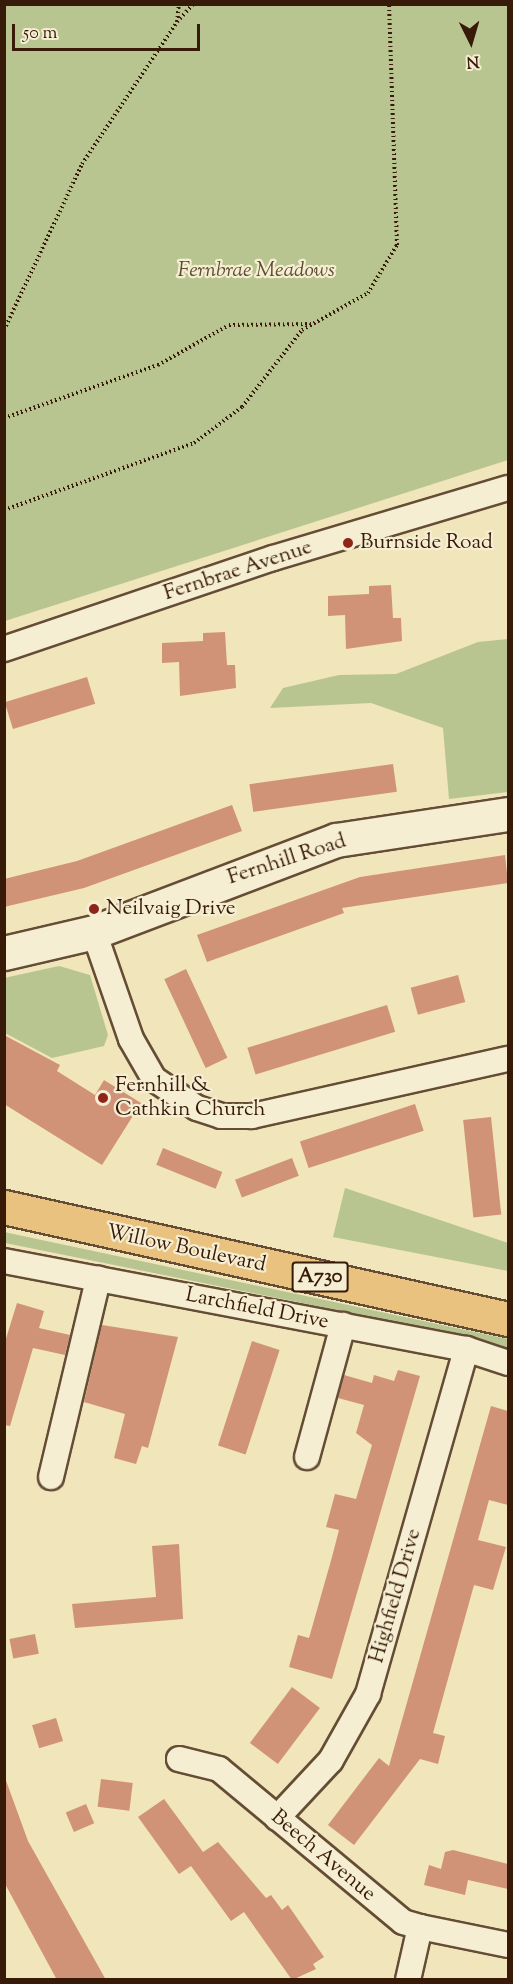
<!DOCTYPE html>
<style>
body{margin:0}
#map{position:relative;width:513px;height:1984px;overflow:hidden;background:#f0e5bb;font-family:"Sorts Mill Goudy",serif}
div>[style]{position:absolute}
.green>*{inset:0;background:#b9c591}
.building>*{inset:0;background:#d19377;transform-origin:0 0}
.path>*{height:4px;margin-top:-2px;transform-origin:0;background:repeating-linear-gradient(90deg,#371a08 0 1.5px,transparent 0 4.5px)}
.roads{filter:drop-shadow(2px 0 #654d35) drop-shadow(-2px 0 #654d35) drop-shadow(0 2px #654d35) drop-shadow(0 -2px #654d35)}
.street>*{height:24px;margin:-12px;padding:0 12px;transform-origin:12px;border-radius:12px;background:#f5eed3}
.secondary>*{height:33px;margin:-16.5px;padding:0 16.5px;transform-origin:16.5px;border-radius:16.5px;background:#f5eed3}
.primary>*{height:33px;margin:-16.5px;padding:0 16.5px;transform-origin:16.5px;border-radius:16.5px;background:#e8c27e}
.dots>*{width:16px;height:16px;translate:-50% -50%;box-sizing:border-box;border:3px solid #f5eed3;border-radius:50%}
span{translate:-50% -50%;white-space:nowrap;text-align:center;line-height:1.15;-webkit-text-stroke:4.5px #f5eed3;paint-order:stroke}
.shield-label span{padding:2px 4px;background:#f5eed3;border:2px solid;border-radius:4px;-webkit-text-stroke-width:0}
.shield-label{font-size:20px;color:#371a08;font-weight:700}
.park-label{font-size:21px;color:#5e4d31;font-style:italic}
.poi-label{font-size:21px;color:#371a08}
.left{translate:0 -50%;text-align:left}
.street-label{font-size:21px;color:#371a08}
.frame{position:absolute;inset:0;border:6px solid #371a08;pointer-events:none}
.north{position:absolute;left:441px;top:12px;width:60px;height:60px;-webkit-text-stroke:4px #f5eed3;paint-order:stroke;rotate:175deg;font-size:16px;font-weight:700;line-height:24px;text-align:center;color:#371a08}
.north::after{content:'';display:block;margin:auto;width:21px;height:27px;background:#371a08;clip-path:polygon(50% 0,100% 100%,50% 72%,0 100%)}
.scale{position:absolute;left:12px;top:24px;width:188px;height:27px;box-sizing:border-box;border:3px solid #371a08;border-top:0;padding-left:8px;font-size:18px;line-height:21px;white-space:nowrap;color:#371a08;-webkit-text-stroke:4px #f5eed3;paint-order:stroke}
</style>
<div id="map">
<div class="green">
<div style="clip-path:polygon(5px 4px,508px 5px,508px 460px,5px 621px)"></div>
<div style="clip-path:polygon(508px 639px,508px 792px,449px 799px,443px 728px,371px 703px,270px 708px,283px 688px,339px 675px,396px 674px,478px 642px)"></div>
<div style="clip-path:polygon(59px 966px,90px 975px,108px 1035px,104px 1046px,52px 1058px,5px 1033px,4px 978px)"></div>
<div style="clip-path:polygon(345px 1188px,508px 1243px,508px 1271px,333px 1237px)"></div>
<div style="clip-path:polygon(4px 1232px,508px 1339px,508px 1354px,352px 1313px,5px 1243px)"></div>
</div>
<div class="building">
<div style="clip-path:polygon(391px 585px,393px 618px,401px 618px,402px 641px,346px 649px,345px 615px,328px 616px,328px 596px,369px 594px,369px 586px)"></div>
<div style="clip-path:polygon(225px 632px,227px 665px,235px 665px,236px 688px,180px 696px,179px 662px,162px 663px,162px 643px,203px 641px,203px 633px)"></div>
<div style="left:87px;top:677px;width:28px;height:86px;rotate:73deg"></div>
<div style="left:393px;top:764px;width:28px;height:145px;rotate:82deg"></div>
<div style="clip-path:polygon(232px 805px,242px 831px,84px 888px,4px 907px,4px 879px,77px 861px)"></div>
<div style="clip-path:polygon(505px 855px,508px 883px,342px 908px,344px 913px,207px 962px,197px 935px,360px 877px)"></div>
<div style="left:186px;top:969px;width:98px;height:24px;rotate:65deg"></div>
<div style="left:458px;top:975px;width:28px;height:49px;rotate:75deg"></div>
<div style="left:387px;top:1005px;width:28px;height:146px;rotate:73deg"></div>
<div style="clip-path:polygon(4px 1035px,60px 1065px,57px 1071px,95px 1095px,104px 1080px,141px 1103px,102px 1165px,4px 1104px)"></div>
<div style="left:415px;top:1104px;width:28px;height:121px;rotate:72deg"></div>
<div style="left:491px;top:1117px;width:98px;height:28px;rotate:84deg"></div>
<div style="left:163px;top:1148px;width:64px;height:18px;rotate:22deg"></div>
<div style="left:292px;top:1158px;width:19px;height:61px;rotate:69deg"></div>
<div style="clip-path:polygon(17px 1303px,44px 1311px,39px 1328px,70px 1335px,65px 1355px,33px 1348px,10px 1426px,4px 1425px,4px 1345px)"></div>
<div style="clip-path:polygon(102px 1325px,178px 1337px,148px 1448px,142px 1446px,136px 1464px,114px 1458px,125px 1414px,84px 1402px)"></div>
<div style="left:252px;top:1341px;width:29px;height:110px;rotate:18deg"></div>
<div style="clip-path:polygon(398px 1370px,420px 1376px,332px 1679px,289px 1667px,298px 1635px,309px 1638px,332px 1557px,339px 1530px,326px 1527px,335px 1494px,356px 1499px,372px 1445px,356px 1433px,364px 1405px,338px 1398px,344px 1375px,372px 1383px,374px 1375px,394px 1381px)"></div>
<div style="clip-path:polygon(491px 1406px,508px 1411px,508px 1505px,489px 1500px,478px 1540px,506px 1547px,493px 1590px,474px 1585px,433px 1733px,445px 1736px,438px 1764px,420px 1759px,354px 1845px,328px 1825px,379px 1758px,389px 1766px)"></div>
<div style="clip-path:polygon(179px 1544px,183px 1619px,75px 1628px,72px 1604px,156px 1597px,152px 1546px)"></div>
<div style="left:35px;top:1634px;width:20px;height:26px;rotate:79deg"></div>
<div style="left:292px;top:1687px;width:35px;height:70px;rotate:37deg"></div>
<div style="left:56px;top:1718px;width:24px;height:25px;rotate:73deg"></div>
<div style="clip-path:polygon(4px 1775px,28px 1841px,106px 1980px,57px 1980px,4px 1882px)"></div>
<div style="left:101px;top:1779px;width:32px;height:28px;rotate:7deg"></div>
<div style="clip-path:polygon(164px 1799px,203px 1852px,218px 1842px,266px 1898px,271px 1895px,282px 1910px,288px 1905px,324px 1957px,313px 1964px,316px 1969px,292px 1980px,244px 1912px,231px 1921px,191px 1866px,179px 1874px,138px 1817px)"></div>
<div style="left:86px;top:1804px;width:21px;height:22px;rotate:67deg"></div>
<div style="clip-path:polygon(453px 1850px,508px 1864px,508px 1889px,468px 1880px,465px 1895px,424px 1885px,429px 1865px,441px 1869px,445px 1852px)"></div>
</div>
<div class="path">
<div style="left:177px;top:22px;width:24px;rotate:-48deg"></div>
<div style="left:4px;top:330px;width:183px;rotate:-64.8deg"></div>
<div style="left:82px;top:164px;width:171px;rotate:-56.2deg"></div>
<div style="left:177px;top:22px;width:18px;rotate:-84deg"></div>
<div style="left:4px;top:418px;width:163px;rotate:-19deg"></div>
<div style="left:158px;top:365px;width:81px;rotate:-29.4deg"></div>
<div style="left:229px;top:325px;width:82px;rotate:-0.7deg"></div>
<div style="left:4px;top:510px;width:201px;rotate:-19.4deg"></div>
<div style="left:194px;top:443px;width:60px;rotate:-36.9deg"></div>
<div style="left:242px;top:407px;width:98px;rotate:-52.1deg"></div>
<div style="left:302px;top:330px;width:76px;rotate:-29.3deg"></div>
<div style="left:368px;top:293px;width:56px;rotate:-58.9deg"></div>
<div style="left:397px;top:245px;width:241px;rotate:-91.9deg"></div>
</div>
<div class="roads">
<div class="street">
<div style="left:4px;top:649px;width:284px;rotate:-18.7deg"></div>
<div style="left:273px;top:558px;width:245px;rotate:-16.6deg"></div>
<div style="left:94px;top:932px;width:113px;rotate:70.9deg"></div>
<div style="left:131px;top:1039px;width:46px;rotate:60.1deg"></div>
<div style="left:154px;top:1079px;width:52px;rotate:34deg"></div>
<div style="left:197px;top:1108px;width:25px;rotate:18deg"></div>
<div style="left:221px;top:1116px;width:31px"></div>
<div style="left:252px;top:1116px;width:262px;rotate:-12.6deg"></div>
<div style="left:4px;top:1261px;width:470px;rotate:10.8deg"></div>
<div style="left:466px;top:1349px;width:44px;rotate:18.4deg"></div>
<div style="left:307px;top:1457px;width:137px;rotate:-74.7deg"></div>
<div style="left:51px;top:1477px;width:204px;rotate:-76.6deg"></div>
<div style="left:179px;top:1759px;width:41px;rotate:14deg"></div>
<div style="left:219px;top:1769px;width:239px;rotate:39.7deg"></div>
<div style="left:403px;top:1922px;width:18px;rotate:16deg"></div>
<div style="left:420px;top:1927px;width:54px;rotate:102.8deg"></div>
<div style="left:277px;top:1818px;width:79px;rotate:-47deg"></div>
<div style="left:331px;top:1760px;width:76px;rotate:-60.7deg"></div>
<div style="left:368px;top:1694px;width:359px;rotate:-74.1deg"></div>
<div style="left:420px;top:1927px;width:90px;rotate:11.6deg"></div>
</div>
<div class="secondary">
<div style="left:4px;top:953px;width:92px;rotate:-13.1deg"></div>
<div style="left:94px;top:932px;width:259px;rotate:-20.8deg"></div>
<div style="left:336px;top:840px;width:174px;rotate:-8.6deg"></div>
</div>
<div class="primary">
<div style="left:4px;top:1207px;width:516px;rotate:12.53deg"></div>
</div>
</div>
<div class="dots">
<div style="left:348px;top:543px;background:#8f2418"></div>
<div style="left:94px;top:909px;background:#8f2418"></div>
<div style="left:103px;top:1098px;background:#8f2418"></div>
</div>
<div class="shield-label">
<span style="left:320px;top:1277px">A730</span>
</div>
<div class="park-label">
<span style="left:256px;top:271px">Fernbrae Meadows</span>
</div>
<div class="poi-label">
<span class="left" style="left:360px;top:543px">Burnside Road</span>
<span class="left" style="left:106px;top:909px">Neilvaig Drive</span>
<span class="left" style="left:115px;top:1098px">Fernhill &amp;<br>Cathkin Church</span>
</div>
<div class="street-label">
<span style="left:238px;top:571px;rotate:-18deg">Fernbrae Avenue</span>
<span style="left:287px;top:860px;rotate:-18deg">Fernhill Road</span>
<span style="left:186px;top:1249px;rotate:12deg">Willow Boulevard</span>
<span style="left:257px;top:1309px;rotate:11deg">Larchfield Drive</span>
<span style="left:396px;top:1596px;rotate:-74deg">Highfield Drive</span>
<span style="left:323px;top:1856px;rotate:40deg">Beech Avenue</span>
</div>
<div class="frame"></div>
<div class="north">N</div>
<div class="scale">50 m</div>
</div>
